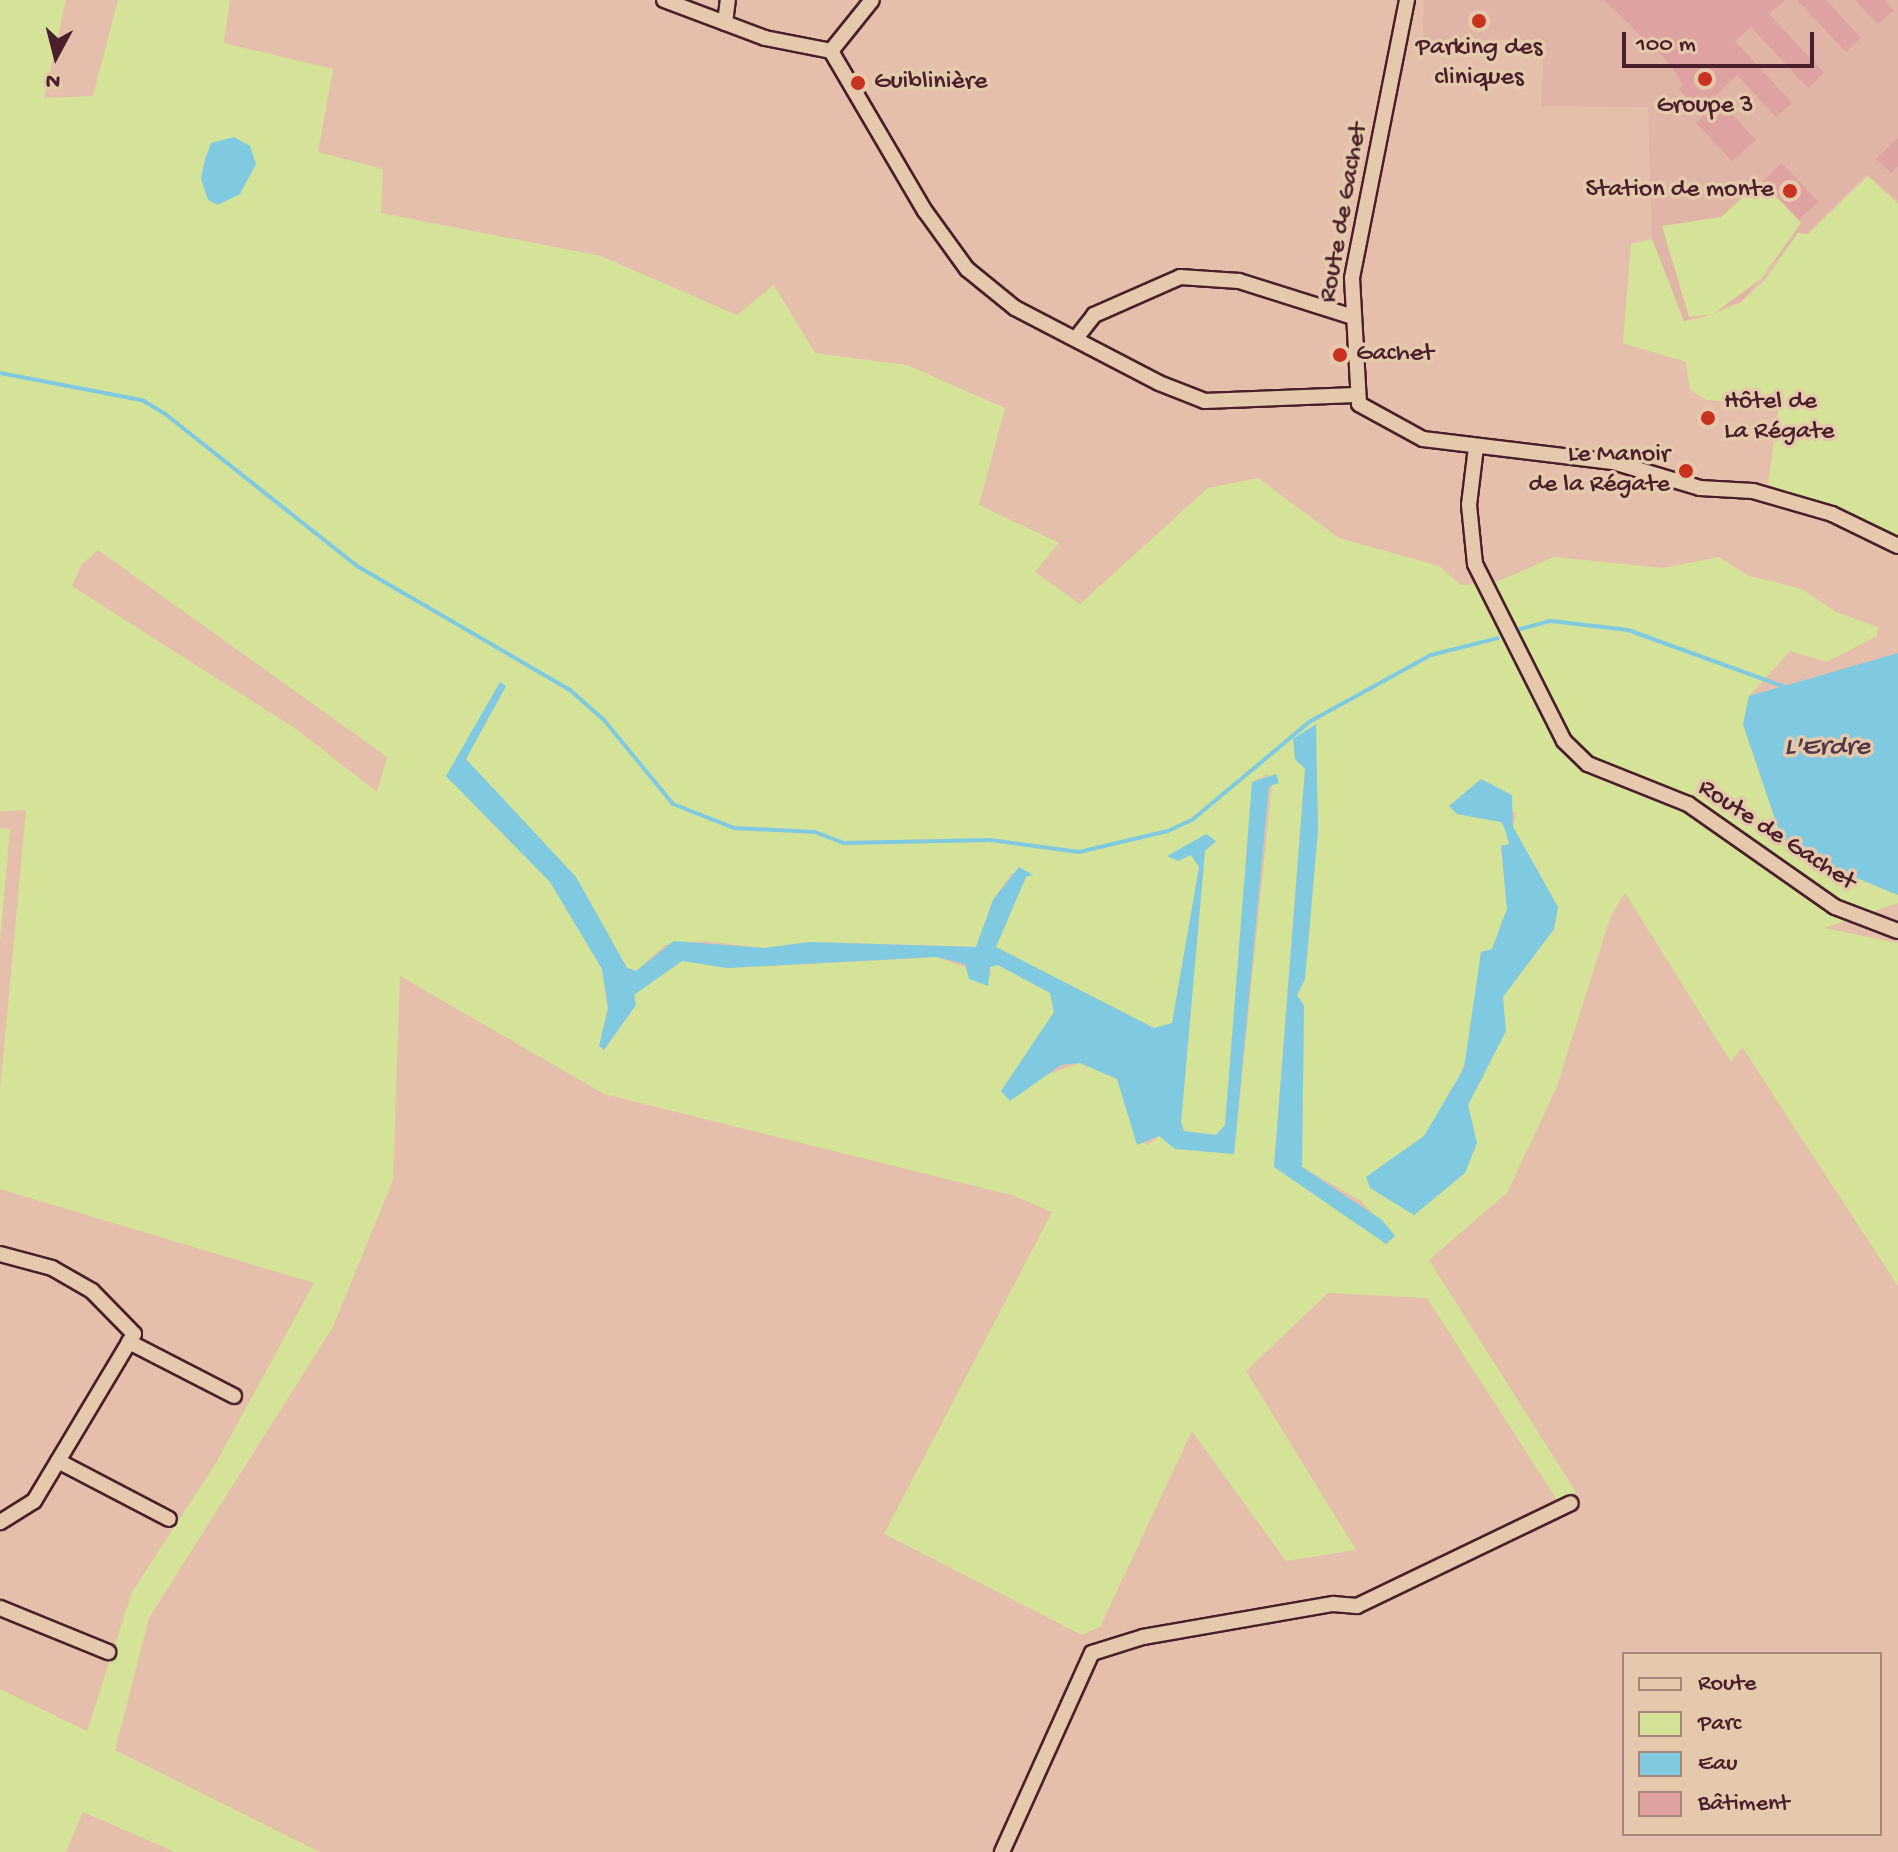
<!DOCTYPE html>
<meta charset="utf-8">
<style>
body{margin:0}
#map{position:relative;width:1898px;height:1852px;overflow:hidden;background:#e5bfab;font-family:"Gochi Hand",sans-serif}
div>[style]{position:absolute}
.built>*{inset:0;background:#e0b4a6}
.green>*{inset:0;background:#d4e397}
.water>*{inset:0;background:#80cae1}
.stream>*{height:4px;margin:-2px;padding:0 2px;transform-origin:2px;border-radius:2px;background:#80cae1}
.building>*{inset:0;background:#dea3a1;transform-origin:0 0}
.roads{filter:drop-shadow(2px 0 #4a1f2b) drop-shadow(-2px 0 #4a1f2b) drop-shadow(0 2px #4a1f2b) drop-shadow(0 -2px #4a1f2b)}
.street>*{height:14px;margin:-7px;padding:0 7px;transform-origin:7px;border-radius:7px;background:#e6c9ad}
.dots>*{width:22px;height:22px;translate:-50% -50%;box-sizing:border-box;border:4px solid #e6c9ad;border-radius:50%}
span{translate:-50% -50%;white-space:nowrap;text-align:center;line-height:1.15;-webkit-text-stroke:7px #e6c9ad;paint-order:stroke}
.poi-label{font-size:26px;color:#4a1f2b}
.left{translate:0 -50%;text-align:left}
.right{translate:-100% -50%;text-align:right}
.street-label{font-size:26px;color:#4a1f2b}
.water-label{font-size:28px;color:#523946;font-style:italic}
.legend{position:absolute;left:1622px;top:1652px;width:260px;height:184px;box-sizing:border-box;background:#e6c9ad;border:2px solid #a88579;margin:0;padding:10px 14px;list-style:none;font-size:24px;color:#4a1f2b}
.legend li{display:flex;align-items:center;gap:16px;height:40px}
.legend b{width:40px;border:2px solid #a88579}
.north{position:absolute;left:16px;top:16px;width:80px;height:80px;-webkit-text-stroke:6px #e6c9ad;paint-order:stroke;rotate:187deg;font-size:22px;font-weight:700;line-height:32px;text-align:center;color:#4a1f2b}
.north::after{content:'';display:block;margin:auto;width:28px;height:36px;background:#4a1f2b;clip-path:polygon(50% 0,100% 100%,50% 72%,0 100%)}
.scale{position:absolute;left:1622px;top:32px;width:192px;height:36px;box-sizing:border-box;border:4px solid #4a1f2b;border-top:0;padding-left:10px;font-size:24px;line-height:28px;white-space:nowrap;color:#4a1f2b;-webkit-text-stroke:6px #e6c9ad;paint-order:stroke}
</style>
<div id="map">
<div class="built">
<div style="clip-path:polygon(1424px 0,1898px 0,1898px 200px,1866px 174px,1807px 234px,1798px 234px,1741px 302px,1684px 321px,1652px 239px,1648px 107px,1541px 106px,1544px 40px,1423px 40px)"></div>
</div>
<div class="green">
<div style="clip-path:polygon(evenodd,0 0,66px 0,44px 98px,93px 96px,118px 0,230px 0,224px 43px,333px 69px,318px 152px,383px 169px,381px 213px,601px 256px,737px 315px,774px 285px,815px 353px,907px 365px,1005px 408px,979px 505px,1059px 543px,1035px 572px,1080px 604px,1208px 488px,1258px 478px,1339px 538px,1439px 566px,1461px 585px,1494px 583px,1554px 557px,1663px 568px,1719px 557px,1749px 576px,1802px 589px,1836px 612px,1878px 627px,1877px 636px,1827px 662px,1790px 651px,1749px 696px,1743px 724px,1781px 837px,1813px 860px,1898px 895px,1898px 903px,1824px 928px,1898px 943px,1898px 1286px,1742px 1047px,1731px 1062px,1625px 893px,1611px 915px,1556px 1089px,1507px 1193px,1429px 1260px,1576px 1492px,1557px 1500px,1427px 1298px,1328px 1293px,1246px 1371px,1356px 1550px,1286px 1561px,1192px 1431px,1100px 1627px,1082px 1635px,884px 1534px,1052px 1212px,1015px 1196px,604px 1094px,400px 976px,393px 1180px,333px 1327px,149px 1618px,115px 1750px,320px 1852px,175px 1852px,83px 1812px,66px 1852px,0 1852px,0 1689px,87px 1731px,132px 1592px,216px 1463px,314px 1283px,0 1189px,0 1091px,26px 810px,0 811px,0 0,98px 550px,387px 757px,377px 792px,296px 729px,72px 586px,81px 565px,98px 550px,0 0,506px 687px,465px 759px,576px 877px,627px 968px,636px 971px,665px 945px,702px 941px,764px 948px,811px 942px,976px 947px,993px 900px,1012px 873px,1026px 877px,995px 947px,1154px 1028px,1172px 1024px,1199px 867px,1192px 855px,1177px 861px,1168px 856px,1216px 841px,1205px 851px,1181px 1122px,1184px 1131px,1216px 1135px,1225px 1125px,1253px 782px,1267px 774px,1272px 784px,1234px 1154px,1159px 1136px,1148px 1145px,1136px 1139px,1117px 1079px,1080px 1063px,1001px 1091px,1054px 1012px,1051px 993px,998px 965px,990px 966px,991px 976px,936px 957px,727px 968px,682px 961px,633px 995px,604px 1050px,608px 1008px,602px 969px,550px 882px,446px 776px,506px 687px,0 0,1315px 724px,1318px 830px,1305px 979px,1297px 995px,1304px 1006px,1302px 1167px,1361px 1201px,1384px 1226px,1274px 1167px,1305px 769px,1315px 724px,0 0,1516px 812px,1513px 827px,1558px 907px,1554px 929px,1502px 997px,1506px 1031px,1468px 1105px,1477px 1143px,1366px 1177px,1424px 1136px,1449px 1102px,1470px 1049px,1481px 953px,1492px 949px,1507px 909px,1501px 846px,1509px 845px,1505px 829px,1501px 822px,1457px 814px,1516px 812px)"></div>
<div style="clip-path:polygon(1868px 176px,1898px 204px,1898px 537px,1768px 484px,1779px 404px,1707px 400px,1690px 390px,1686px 362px,1623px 343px,1631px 244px,1652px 239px,1684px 321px,1704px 317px,1710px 314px,1689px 317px,1662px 226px,1721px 217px,1761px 181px,1801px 223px,1761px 279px,1713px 314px,1741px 302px,1764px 281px,1798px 233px,1808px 234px)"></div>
<div style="clip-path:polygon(0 828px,10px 829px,0 943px)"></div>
</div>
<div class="water">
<div style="clip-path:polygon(234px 137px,250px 146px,256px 164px,240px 194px,218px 205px,208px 200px,201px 179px,205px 159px,211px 143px)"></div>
<div style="clip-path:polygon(1898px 653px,1898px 895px,1813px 860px,1781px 837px,1743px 724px,1749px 696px)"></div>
<div style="clip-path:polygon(500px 682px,506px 686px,466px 759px,576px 877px,627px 968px,636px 971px,674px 941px,764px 948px,810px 942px,976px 947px,993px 900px,1019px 867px,1033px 875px,1026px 877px,996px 947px,1154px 1028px,1172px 1023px,1199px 867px,1191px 855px,1178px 861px,1167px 856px,1206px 834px,1216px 841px,1205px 851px,1181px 1122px,1184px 1131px,1216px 1135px,1225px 1125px,1252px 782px,1276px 774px,1279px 783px,1269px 786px,1234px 1154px,1175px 1149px,1159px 1136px,1137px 1145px,1117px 1079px,1080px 1063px,1061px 1065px,1010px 1101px,1001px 1091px,1054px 1012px,1050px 993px,998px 965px,990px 967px,988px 986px,969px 979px,965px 964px,936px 957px,727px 968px,682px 961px,634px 995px,636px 1005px,604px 1050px,599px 1046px,608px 1008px,602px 969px,550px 882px,446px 776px)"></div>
<div style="clip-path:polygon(1316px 724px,1318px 830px,1305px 979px,1297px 995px,1304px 1006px,1302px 1167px,1382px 1220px,1395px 1236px,1386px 1244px,1274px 1167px,1305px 769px,1295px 759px,1293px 739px)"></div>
<div style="clip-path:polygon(1481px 779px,1512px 795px,1513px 827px,1558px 907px,1554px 929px,1503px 997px,1506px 1031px,1468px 1105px,1477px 1143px,1465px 1173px,1414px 1215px,1370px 1188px,1366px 1177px,1424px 1136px,1464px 1068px,1481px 952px,1492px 949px,1507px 909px,1501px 846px,1509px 844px,1505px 829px,1501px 822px,1457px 814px,1449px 806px)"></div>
</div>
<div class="stream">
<div style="left:0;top:373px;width:145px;rotate:10.8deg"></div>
<div style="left:142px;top:400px;width:26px;rotate:31deg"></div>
<div style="left:164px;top:413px;width:246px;rotate:38.4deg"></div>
<div style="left:357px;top:566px;width:246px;rotate:30.2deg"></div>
<div style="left:570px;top:690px;width:45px;rotate:41.4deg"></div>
<div style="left:604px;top:720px;width:109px;rotate:50.6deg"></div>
<div style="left:673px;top:804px;width:66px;rotate:21.5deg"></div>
<div style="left:734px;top:828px;width:81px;rotate:2.8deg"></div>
<div style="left:815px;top:832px;width:31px;rotate:21deg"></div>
<div style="left:844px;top:843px;width:146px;rotate:-1.2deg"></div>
<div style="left:990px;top:840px;width:90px;rotate:7.7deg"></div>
<div style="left:1079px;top:852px;width:91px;rotate:-13.3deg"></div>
<div style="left:1168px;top:831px;width:26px;rotate:-25deg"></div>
<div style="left:1192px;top:820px;width:153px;rotate:-39.9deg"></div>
<div style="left:1309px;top:722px;width:139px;rotate:-28.8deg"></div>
<div style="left:1431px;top:655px;width:69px;rotate:-14.2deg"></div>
<div style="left:1513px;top:631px;width:39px;rotate:-15deg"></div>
<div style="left:1551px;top:621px;width:78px;rotate:6.7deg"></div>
<div style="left:1628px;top:630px;width:170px;rotate:19.9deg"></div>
</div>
<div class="building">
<div style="clip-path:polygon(1604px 0,1785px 0,1769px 14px,1824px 73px,1808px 88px,1751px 27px,1735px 41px,1792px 103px,1776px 117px,1737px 75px,1715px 96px,1756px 140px,1732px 161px,1696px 123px,1703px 116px,1679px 89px,1683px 85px,1671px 65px)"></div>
<div style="clip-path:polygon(1797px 0,1826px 0,1861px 38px,1846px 52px)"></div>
<div style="clip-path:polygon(1855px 0,1884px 0,1893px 10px,1878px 24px)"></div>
<div style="clip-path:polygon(1898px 138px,1898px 166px,1891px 173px,1876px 159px)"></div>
<div style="left:1782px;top:163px;width:53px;height:26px;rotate:47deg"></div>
</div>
<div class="roads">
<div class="street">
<div style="left:664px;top:0;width:108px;rotate:20.6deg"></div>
<div style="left:765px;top:38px;width:67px;rotate:11.1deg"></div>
<div style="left:831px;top:51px;width:186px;rotate:59.6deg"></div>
<div style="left:925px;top:211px;width:72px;rotate:54.1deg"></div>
<div style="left:967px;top:269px;width:62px;rotate:39.1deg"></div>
<div style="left:1015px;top:308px;width:162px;rotate:27.5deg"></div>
<div style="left:1159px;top:383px;width:49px;rotate:21.4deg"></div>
<div style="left:1205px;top:401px;width:150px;rotate:-2.3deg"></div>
<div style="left:1407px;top:0;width:283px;rotate:101.2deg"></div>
<div style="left:1352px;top:278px;width:126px;rotate:86.8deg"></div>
<div style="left:1359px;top:404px;width:73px;rotate:28.7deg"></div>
<div style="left:1423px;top:439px;width:191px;rotate:6.9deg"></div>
<div style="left:1613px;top:462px;width:91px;rotate:16.6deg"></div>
<div style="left:1700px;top:488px;width:53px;rotate:3.2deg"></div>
<div style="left:1753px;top:491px;width:82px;rotate:16.2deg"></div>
<div style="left:1832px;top:514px;width:73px;rotate:25.9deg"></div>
<div style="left:725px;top:23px;width:23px;rotate:-83deg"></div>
<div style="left:831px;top:51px;width:65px;rotate:-51.2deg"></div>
<div style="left:1077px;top:337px;width:28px;rotate:-52deg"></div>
<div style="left:1094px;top:315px;width:94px;rotate:-23.8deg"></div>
<div style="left:1180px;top:277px;width:59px;rotate:3.9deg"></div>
<div style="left:1239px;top:281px;width:116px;rotate:17.5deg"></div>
<div style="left:1476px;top:447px;width:58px;rotate:96.9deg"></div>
<div style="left:1469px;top:505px;width:59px;rotate:84.2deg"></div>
<div style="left:1475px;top:564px;width:198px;rotate:63.3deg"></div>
<div style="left:1564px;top:741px;width:33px;rotate:44deg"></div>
<div style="left:1588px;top:764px;width:108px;rotate:21.8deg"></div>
<div style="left:1688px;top:804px;width:179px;rotate:35deg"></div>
<div style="left:1835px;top:907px;width:67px;rotate:20.9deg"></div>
<div style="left:0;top:1254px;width:54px;rotate:15.1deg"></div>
<div style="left:52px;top:1268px;width:46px;rotate:29.9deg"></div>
<div style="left:92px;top:1291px;width:60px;rotate:45.7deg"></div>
<div style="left:134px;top:1334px;width:195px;rotate:120.9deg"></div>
<div style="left:34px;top:1501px;width:40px;rotate:148deg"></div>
<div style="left:129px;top:1342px;width:118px;rotate:27.2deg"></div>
<div style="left:58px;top:1461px;width:125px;rotate:27.6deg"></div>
<div style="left:0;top:1608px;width:117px;rotate:22.2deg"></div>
<div style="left:1002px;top:1852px;width:218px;rotate:-65.7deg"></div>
<div style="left:1092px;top:1653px;width:53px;rotate:-17.4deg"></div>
<div style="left:1143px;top:1637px;width:193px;rotate:-9.9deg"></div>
<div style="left:1333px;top:1604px;width:24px;rotate:5deg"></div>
<div style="left:1357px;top:1606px;width:237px;rotate:-25.7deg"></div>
</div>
</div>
<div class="dots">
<div style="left:1479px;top:21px;background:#c8321e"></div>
<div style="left:1705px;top:79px;background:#c8321e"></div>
<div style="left:858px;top:83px;background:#c8321e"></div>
<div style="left:1790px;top:191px;background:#c8321e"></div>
<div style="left:1340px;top:355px;background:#c8321e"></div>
<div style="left:1708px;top:418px;background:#c8321e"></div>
<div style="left:1686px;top:471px;background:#c8321e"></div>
</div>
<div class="poi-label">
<span style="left:1479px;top:64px">Parking des<br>cliniques</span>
<span class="left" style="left:874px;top:83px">Guiblinière</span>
<span style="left:1705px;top:107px">Groupe 3</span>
<span class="right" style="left:1774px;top:191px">Station de monte</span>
<span class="left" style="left:1356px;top:355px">Gachet</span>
<span class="left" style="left:1724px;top:418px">Hôtel de<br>La Régate</span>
<span class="right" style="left:1670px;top:471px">Le Manoir<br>de la Régate</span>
</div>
<div class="street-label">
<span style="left:1345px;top:213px;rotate:-80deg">Route de Gachet</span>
<span style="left:1776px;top:836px;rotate:33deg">Route de Gachet</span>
</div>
<div class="water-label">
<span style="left:1827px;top:748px">L'Erdre</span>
</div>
<ul class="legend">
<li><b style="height:10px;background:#e6c9ad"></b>Route</li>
<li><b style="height:22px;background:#d4e397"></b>Parc</li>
<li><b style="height:22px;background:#80cae1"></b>Eau</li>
<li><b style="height:22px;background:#dea3a1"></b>Bâtiment</li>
</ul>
<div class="north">N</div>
<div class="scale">100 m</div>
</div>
